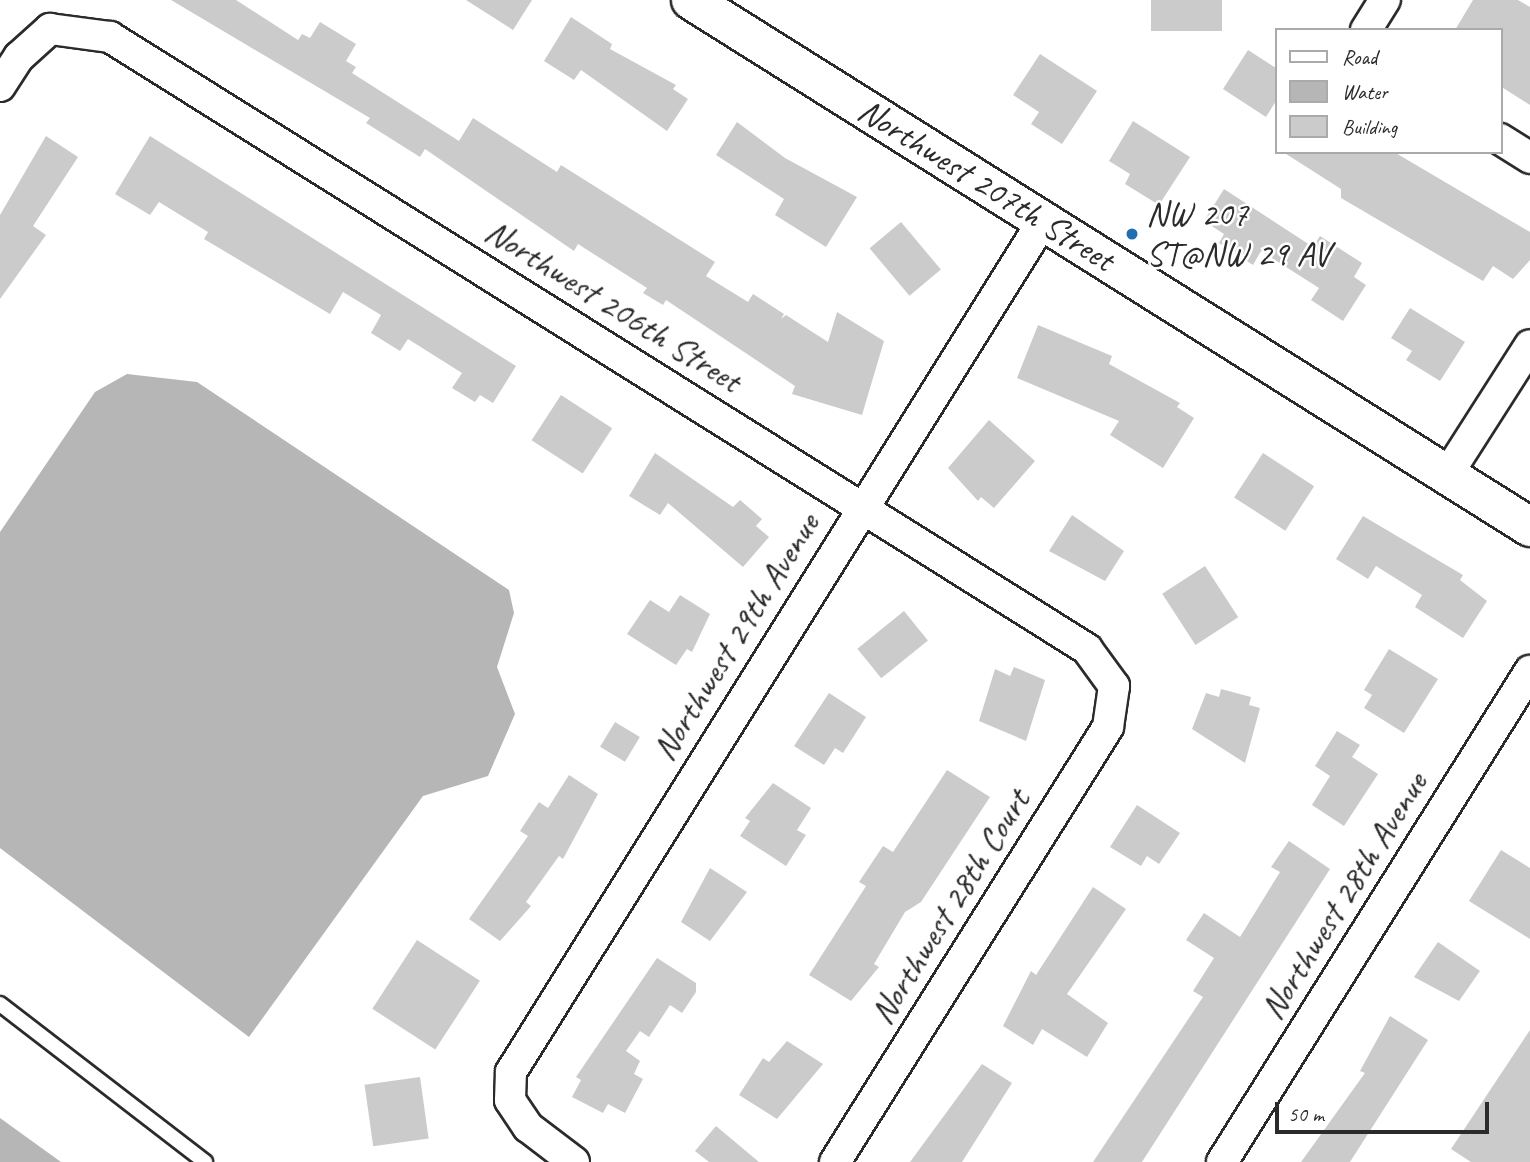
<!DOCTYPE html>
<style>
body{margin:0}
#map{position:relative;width:1530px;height:1162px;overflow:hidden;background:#fff;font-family:Caveat,sans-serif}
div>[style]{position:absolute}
.water>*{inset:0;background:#b6b6b6}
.building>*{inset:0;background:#cbcbcb;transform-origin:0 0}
.roads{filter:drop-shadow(2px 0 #2b2b2b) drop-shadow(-2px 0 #2b2b2b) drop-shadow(0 2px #2b2b2b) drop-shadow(0 -2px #2b2b2b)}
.lane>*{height:14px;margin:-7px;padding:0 7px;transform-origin:7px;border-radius:7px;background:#fff}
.street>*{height:30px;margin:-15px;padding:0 15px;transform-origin:15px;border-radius:15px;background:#fff}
.secondary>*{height:38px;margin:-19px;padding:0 19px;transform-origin:19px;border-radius:19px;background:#fff}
.dots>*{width:19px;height:19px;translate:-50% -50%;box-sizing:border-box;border:4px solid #fff;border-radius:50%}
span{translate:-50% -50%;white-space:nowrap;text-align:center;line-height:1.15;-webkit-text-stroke:5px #fff;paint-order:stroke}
.street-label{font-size:35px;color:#2b2b2b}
.poi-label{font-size:35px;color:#2b2b2b}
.left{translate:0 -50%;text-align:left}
.legend{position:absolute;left:1275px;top:28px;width:228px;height:126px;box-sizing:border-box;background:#fff;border:2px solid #aaa;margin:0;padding:9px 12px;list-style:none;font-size:21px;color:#2b2b2b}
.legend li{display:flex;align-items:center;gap:14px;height:35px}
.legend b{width:35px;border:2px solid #aaa}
.scale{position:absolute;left:1275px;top:1102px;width:214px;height:32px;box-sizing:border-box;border:4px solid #2b2b2b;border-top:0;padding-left:9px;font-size:21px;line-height:24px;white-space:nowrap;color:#2b2b2b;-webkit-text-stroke:5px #fff;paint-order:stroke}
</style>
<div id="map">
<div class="water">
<div style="clip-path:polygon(127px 374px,197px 382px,509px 590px,514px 613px,497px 667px,515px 714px,488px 776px,423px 796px,249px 1037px,0 848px,0 532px,95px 392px)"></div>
<div style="clip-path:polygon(0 1118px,61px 1162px,0 1162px)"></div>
</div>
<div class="building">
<div style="clip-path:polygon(171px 0,236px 0,298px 40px,302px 34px,310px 38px,320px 22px,356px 44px,346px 61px,356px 67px,352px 73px,459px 141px,473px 118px,557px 172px,561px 165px,715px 262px,706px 276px,748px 302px,753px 294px,784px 314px,781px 319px,786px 315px,828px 342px,837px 312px,884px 341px,862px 415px,792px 394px,795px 386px,666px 300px,663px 305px,643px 293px,647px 288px,578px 244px,574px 251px,425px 149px,420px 157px,366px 123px,370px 118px)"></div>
<div style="clip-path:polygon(466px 0,532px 0,513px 30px)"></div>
<div style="left:1151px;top:0;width:71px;height:31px"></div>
<div style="clip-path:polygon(1473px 0,1518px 0,1530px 7px,1530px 105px,1500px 86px,1500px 30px,1455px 30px)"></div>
<div style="clip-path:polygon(571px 17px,612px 44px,610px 49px,676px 85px,673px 89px,688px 99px,667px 131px,581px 70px,574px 80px,544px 61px)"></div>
<div style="clip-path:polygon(1248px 50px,1276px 68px,1276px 101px,1266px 117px,1223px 89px)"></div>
<div style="clip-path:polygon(1040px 54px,1097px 91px,1062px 144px,1031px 124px,1039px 112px,1013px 95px)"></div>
<div style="clip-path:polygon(1133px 121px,1190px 157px,1159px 205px,1125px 184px,1130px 174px,1109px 161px)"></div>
<div style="clip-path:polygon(737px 122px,785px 158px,857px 197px,826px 247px,775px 215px,784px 199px,716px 155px)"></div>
<div style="clip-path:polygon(46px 136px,78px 157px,33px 226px,46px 235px,0 299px,0 215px)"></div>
<div style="clip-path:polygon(150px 136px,516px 366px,493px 403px,480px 395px,475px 402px,452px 388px,462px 373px,408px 339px,400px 351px,371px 333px,381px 315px,343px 292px,330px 314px,204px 239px,208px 232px,159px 202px,150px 215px,115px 194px)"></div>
<div style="clip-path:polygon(1283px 152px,1394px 152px,1530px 232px,1530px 260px,1513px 279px,1493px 266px,1483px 281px,1341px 198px,1341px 189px)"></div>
<div style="clip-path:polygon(1224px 189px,1313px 247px,1320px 236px,1362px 263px,1354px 277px,1366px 285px,1343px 321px,1311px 300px,1319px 288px,1261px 251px,1253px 265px,1219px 243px,1224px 234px,1204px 221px)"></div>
<div style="left:901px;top:222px;width:62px;height:41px;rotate:50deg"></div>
<div style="clip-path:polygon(1410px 308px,1465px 342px,1440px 381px,1406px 360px,1412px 351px,1391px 338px)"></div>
<div style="clip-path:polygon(1038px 325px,1112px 356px,1109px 364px,1180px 403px,1177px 407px,1194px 418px,1163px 468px,1110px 435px,1119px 421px,1017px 378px)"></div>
<div style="left:561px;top:395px;width:61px;height:54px;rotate:33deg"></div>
<div style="clip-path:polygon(989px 420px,1035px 461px,994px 508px,981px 497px,978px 501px,948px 468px)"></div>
<div style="clip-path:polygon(655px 453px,733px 507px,740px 500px,762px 519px,756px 526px,769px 537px,743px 567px,668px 503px,660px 515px,629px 496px)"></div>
<div style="left:1263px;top:453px;width:61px;height:53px;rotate:33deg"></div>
<div style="clip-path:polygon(1072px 515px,1124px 551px,1105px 581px,1049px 551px)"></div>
<div style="clip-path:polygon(1363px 516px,1463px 575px,1460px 580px,1487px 601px,1463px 638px,1415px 607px,1422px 595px,1376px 566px,1368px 579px,1336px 559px)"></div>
<div style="left:1205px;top:566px;width:61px;height:51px;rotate:57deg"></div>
<div style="clip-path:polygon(680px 595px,710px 614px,692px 652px,687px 649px,676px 665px,627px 634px,650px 600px,669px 612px)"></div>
<div style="left:904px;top:611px;width:38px;height:60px;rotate:51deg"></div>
<div style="clip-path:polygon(1389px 649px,1438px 679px,1404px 733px,1364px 708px,1372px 695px,1364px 690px)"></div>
<div style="clip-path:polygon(1014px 667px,1045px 680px,1026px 741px,979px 721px,995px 669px,1010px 676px)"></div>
<div style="clip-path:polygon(1221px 689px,1251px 697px,1249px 705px,1260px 708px,1245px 763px,1192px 729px,1206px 693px,1219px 697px)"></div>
<div style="clip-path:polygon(829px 693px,866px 717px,843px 753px,835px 748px,824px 765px,794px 746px)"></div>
<div style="left:615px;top:722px;width:29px;height:29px;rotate:31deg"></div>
<div style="clip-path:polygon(1337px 731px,1360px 745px,1352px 757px,1378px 774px,1344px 826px,1312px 805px,1330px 776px,1315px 766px)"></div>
<div style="clip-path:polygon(947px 770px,990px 797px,921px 902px,905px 912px,874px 964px,879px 967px,851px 1001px,809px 975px,866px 886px,859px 882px,883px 846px,893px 852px)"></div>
<div style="clip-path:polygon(569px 775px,598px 794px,563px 859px,559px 856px,526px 902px,531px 906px,500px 941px,469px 919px,528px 836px,520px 831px,539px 802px,548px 808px)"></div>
<div style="clip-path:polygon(773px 783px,811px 808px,797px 830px,806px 835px,786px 866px,740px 836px,750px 821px,745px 818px)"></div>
<div style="clip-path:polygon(1137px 805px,1180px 833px,1159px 864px,1147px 856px,1141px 866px,1110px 847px)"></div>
<div style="clip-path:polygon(1289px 841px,1330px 869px,1142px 1162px,1093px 1162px,1203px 997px,1193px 991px,1214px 958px,1186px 940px,1204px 913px,1240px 937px,1280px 872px,1271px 867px)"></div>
<div style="clip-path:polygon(1501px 850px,1530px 868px,1530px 939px,1469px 901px)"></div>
<div style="clip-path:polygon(710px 868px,747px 892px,710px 941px,681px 922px)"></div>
<div style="clip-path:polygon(1093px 887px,1126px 909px,1067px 994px,1108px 1023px,1087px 1057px,1042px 1029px,1033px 1045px,1003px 1026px,1031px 971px,1036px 975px)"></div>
<div style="left:417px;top:940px;width:75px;height:82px;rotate:33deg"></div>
<div style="clip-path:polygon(1438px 942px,1480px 971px,1459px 1001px,1414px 977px)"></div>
<div style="clip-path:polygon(657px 958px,696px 983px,696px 992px,682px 1013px,670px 1005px,649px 1037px,640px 1031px,626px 1051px,640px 1061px,634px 1074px,643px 1079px,625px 1113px,608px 1104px,603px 1113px,572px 1097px,581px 1080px,576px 1077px)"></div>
<div style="clip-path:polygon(1390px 1016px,1428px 1040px,1350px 1162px,1301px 1162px,1365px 1073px,1360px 1071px)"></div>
<div style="clip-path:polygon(1530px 1030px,1530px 1162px,1471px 1162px,1451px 1149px)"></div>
<div style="clip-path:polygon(787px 1041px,823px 1064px,777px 1119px,739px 1095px,763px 1058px,769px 1062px)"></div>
<div style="clip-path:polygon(982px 1064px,1012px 1083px,962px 1162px,910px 1162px)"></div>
<div style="left:420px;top:1077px;width:62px;height:56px;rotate:82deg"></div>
<div style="clip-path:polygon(716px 1126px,759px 1162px,709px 1162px,695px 1151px)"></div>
</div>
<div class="roads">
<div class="lane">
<div style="left:0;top:1004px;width:259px;rotate:37.6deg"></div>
</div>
<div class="street">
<div style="left:1366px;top:30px;width:36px;rotate:-58deg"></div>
<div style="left:0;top:86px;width:35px;rotate:-57deg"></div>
<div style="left:19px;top:57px;width:42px;rotate:-42.1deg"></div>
<div style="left:50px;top:29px;width:61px;rotate:7.6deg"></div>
<div style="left:110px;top:37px;width:1153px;rotate:32.06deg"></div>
<div style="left:1087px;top:649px;width:46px;rotate:53.9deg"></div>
<div style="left:1114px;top:686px;width:41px;rotate:98.3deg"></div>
<div style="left:1108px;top:727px;width:514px;rotate:122.11deg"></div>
<div style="left:1500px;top:139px;width:36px;rotate:32deg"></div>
<div style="left:1447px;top:475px;width:154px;rotate:-57.4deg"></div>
<div style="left:574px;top:1162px;width:58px;rotate:-142.7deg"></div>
<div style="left:528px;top:1127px;width:32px;rotate:-124deg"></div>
<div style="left:510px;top:1100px;width:28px;rotate:-88deg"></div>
<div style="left:511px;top:1072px;width:1004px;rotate:-57.99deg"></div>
<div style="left:1222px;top:1162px;width:580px;rotate:-57.9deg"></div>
</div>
<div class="secondary">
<div style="left:691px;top:0;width:991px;rotate:32.13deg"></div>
</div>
</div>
<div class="dots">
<div style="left:1132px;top:234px;background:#1f6fb2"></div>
</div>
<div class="street-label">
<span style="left:986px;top:185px;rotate:32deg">Northwest 207th Street</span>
<span style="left:613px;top:306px;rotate:32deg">Northwest 206th Street</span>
<span style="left:736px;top:637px;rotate:-58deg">Northwest 29th Avenue</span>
<span style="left:1344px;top:896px;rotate:-58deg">Northwest 28th Avenue</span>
<span style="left:950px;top:907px;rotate:-58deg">Northwest 28th Court</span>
</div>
<div class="poi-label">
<span class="left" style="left:1146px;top:234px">NW 207<br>ST@NW 29 AV</span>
</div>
<ul class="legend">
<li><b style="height:9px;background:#fff"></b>Road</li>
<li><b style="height:19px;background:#b6b6b6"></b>Water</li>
<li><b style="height:19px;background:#cbcbcb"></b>Building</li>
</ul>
<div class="scale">50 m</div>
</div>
